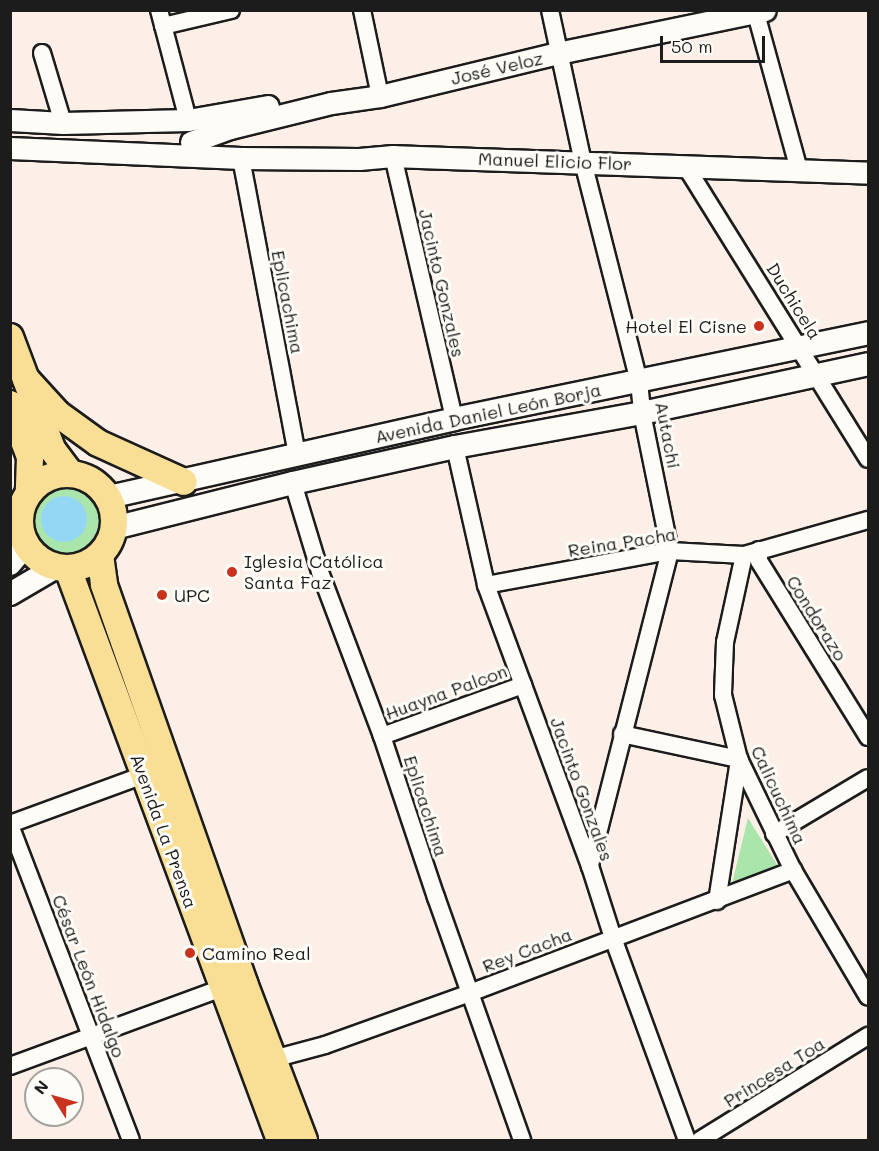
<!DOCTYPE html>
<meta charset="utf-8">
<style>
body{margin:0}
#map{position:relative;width:879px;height:1151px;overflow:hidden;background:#fbefe7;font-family:Mali,sans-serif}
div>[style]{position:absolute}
.green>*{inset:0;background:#aae5ab}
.round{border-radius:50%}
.water>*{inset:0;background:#93d7f5}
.roads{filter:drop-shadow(2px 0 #1c1c1c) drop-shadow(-2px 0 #1c1c1c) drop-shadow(0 2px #1c1c1c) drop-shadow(0 -2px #1c1c1c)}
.minor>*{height:16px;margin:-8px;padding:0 8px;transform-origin:8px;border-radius:8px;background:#fdfcf7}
.tertiary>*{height:21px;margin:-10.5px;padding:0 10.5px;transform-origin:10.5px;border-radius:10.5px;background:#fdfcf7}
.secondary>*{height:22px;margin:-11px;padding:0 11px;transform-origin:11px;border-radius:11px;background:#fdfcf7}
.primary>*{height:26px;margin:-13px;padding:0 13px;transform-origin:13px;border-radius:13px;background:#f9df96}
.primary>.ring{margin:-13px;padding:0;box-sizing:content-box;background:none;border:26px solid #f9df96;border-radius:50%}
.dots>*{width:16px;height:16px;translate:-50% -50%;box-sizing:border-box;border:3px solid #fdfcf7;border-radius:50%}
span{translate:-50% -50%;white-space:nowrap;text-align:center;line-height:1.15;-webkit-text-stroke:6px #fdfcf7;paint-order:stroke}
.street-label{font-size:18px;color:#1c1c1c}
.poi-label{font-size:18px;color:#1c1c1c}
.right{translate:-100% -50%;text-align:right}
.left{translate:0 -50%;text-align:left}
.frame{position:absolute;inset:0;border:12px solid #1c1c1c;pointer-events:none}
.north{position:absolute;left:24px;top:1067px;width:60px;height:60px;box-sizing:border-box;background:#fdfcf7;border:2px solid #a3a29f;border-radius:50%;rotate:307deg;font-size:16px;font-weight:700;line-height:24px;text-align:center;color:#1c1c1c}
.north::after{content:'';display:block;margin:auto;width:21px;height:27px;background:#c8321e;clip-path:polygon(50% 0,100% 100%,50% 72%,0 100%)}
.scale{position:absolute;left:660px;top:36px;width:105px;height:27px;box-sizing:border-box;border:3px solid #1c1c1c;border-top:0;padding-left:8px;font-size:18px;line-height:21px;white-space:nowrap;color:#1c1c1c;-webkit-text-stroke:4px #fdfcf7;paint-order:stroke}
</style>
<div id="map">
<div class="green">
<div class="round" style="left:30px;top:484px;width:70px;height:70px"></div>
<div style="clip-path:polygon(748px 818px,781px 871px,731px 888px)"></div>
</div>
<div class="water">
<div class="round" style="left:41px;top:496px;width:46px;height:46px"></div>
</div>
<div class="roads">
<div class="minor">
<div style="left:159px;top:10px;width:114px;rotate:75.2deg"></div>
<div style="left:362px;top:10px;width:88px;rotate:78.2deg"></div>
<div style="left:550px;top:10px;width:156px;rotate:77.8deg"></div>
<div style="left:583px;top:162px;width:227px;rotate:75.7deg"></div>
<div style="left:639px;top:382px;width:31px;rotate:84deg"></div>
<div style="left:642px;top:413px;width:141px;rotate:78.5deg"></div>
<div style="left:670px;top:551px;width:325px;rotate:104.3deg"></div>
<div style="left:755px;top:10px;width:166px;rotate:74.6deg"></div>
<div style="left:163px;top:26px;width:70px;rotate:-13.2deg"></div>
<div style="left:42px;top:53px;width:73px;rotate:73.3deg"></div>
<div style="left:393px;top:156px;width:270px;rotate:76.9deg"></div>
<div style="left:241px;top:158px;width:301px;rotate:79.3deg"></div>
<div style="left:685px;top:165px;width:346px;rotate:58.1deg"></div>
<div style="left:455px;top:447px;width:141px;rotate:77.3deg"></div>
<div style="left:486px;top:585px;width:300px;rotate:69.7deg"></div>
<div style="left:590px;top:866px;width:76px;rotate:72.3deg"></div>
<div style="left:613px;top:938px;width:215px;rotate:69.9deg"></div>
<div style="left:293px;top:483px;width:93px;rotate:73.1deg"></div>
<div style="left:320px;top:572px;width:175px;rotate:69.3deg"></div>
<div style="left:382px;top:736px;width:170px;rotate:71.5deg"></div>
<div style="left:436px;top:897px;width:258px;rotate:70.5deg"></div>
<div style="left:759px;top:550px;width:11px;rotate:90deg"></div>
<div style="left:759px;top:561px;width:207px;rotate:58.2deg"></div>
<div style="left:744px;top:555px;width:89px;rotate:102.3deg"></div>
<div style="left:725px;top:642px;width:53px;rotate:92.2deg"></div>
<div style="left:723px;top:695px;width:66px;rotate:76deg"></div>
<div style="left:739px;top:759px;width:123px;rotate:64.1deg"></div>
<div style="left:793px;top:870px;width:147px;rotate:59.4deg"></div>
<div style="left:486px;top:585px;width:187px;rotate:-10.5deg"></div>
<div style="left:670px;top:551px;width:74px;rotate:3.1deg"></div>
<div style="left:744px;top:555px;width:129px;rotate:-15.8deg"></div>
<div style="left:622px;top:734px;width:120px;rotate:12.1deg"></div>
<div style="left:382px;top:736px;width:150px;rotate:-19.9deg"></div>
<div style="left:10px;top:824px;width:143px;rotate:-20.1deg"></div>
<div style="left:10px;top:825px;width:337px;rotate:69deg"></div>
<div style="left:774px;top:834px;width:109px;rotate:-30.8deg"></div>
<div style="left:717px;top:901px;width:143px;rotate:-81.1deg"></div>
<div style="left:273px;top:1059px;width:54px;rotate:-15.1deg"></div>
<div style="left:325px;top:1045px;width:154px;rotate:-19.7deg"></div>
<div style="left:470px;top:993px;width:346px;rotate:-20.8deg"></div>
<div style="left:10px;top:1066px;width:226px;rotate:-20.2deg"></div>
<div style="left:700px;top:1140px;width:198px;rotate:-31.8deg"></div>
</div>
<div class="tertiary">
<div style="left:10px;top:120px;width:53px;rotate:3.2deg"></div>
<div style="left:63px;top:123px;width:125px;rotate:-1.4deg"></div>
<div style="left:188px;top:120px;width:81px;rotate:-9.9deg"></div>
<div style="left:191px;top:142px;width:41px;rotate:-19.7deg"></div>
<div style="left:230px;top:128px;width:104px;rotate:-13.9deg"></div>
<div style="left:331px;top:103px;width:49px;rotate:-8.1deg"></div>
<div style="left:380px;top:96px;width:183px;rotate:-13.6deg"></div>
<div style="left:558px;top:53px;width:211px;rotate:-11.7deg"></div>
<div style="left:10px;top:148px;width:231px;rotate:2.5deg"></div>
<div style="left:241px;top:158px;width:118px;rotate:0.5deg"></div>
<div style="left:359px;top:159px;width:34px;rotate:-5deg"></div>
<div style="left:393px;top:156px;width:475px;rotate:2deg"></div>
</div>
<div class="secondary">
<div style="left:109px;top:497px;width:354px;rotate:-12.7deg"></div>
<div style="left:454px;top:419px;width:423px;rotate:-11.7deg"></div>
<div style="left:114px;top:528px;width:185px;rotate:-14.1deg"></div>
<div style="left:293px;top:483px;width:166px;rotate:-12.5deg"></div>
<div style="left:455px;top:447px;width:190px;rotate:-10.3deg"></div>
<div style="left:642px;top:413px;width:231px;rotate:-12.2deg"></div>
<div style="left:10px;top:564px;width:25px;rotate:-50deg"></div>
<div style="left:10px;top:594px;width:53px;rotate:-30.4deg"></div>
</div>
<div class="primary">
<div style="left:10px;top:337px;width:120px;rotate:69.4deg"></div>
<div style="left:52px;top:449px;width:30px;rotate:53deg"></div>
<div style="left:26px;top:379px;width:47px;rotate:47.6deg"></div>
<div style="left:58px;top:414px;width:49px;rotate:35.9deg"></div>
<div style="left:98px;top:443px;width:94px;rotate:24.4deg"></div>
<div style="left:10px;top:404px;width:57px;rotate:69.3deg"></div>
<div style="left:30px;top:457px;width:36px;rotate:92deg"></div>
<div class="ring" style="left:20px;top:474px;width:68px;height:68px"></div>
<div style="left:100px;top:555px;width:30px;rotate:82deg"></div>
<div style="left:104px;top:585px;width:422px;rotate:70.6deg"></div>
<div style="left:244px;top:983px;width:168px;rotate:69.1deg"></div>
<div style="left:68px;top:569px;width:609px;rotate:69.63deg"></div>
</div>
</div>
<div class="dots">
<div style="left:759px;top:326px;background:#c8321e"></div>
<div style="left:232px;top:572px;background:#c8321e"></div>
<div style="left:162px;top:595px;background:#c8321e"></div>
<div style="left:190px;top:953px;background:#c8321e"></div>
</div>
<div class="street-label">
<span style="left:497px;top:68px;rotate:-13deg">José Veloz</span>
<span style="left:555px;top:161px;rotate:2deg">Manuel Elicio Flor</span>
<span style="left:442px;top:283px;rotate:77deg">Jacinto Gonzales</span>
<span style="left:794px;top:301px;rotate:58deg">Duchicela</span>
<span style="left:288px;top:302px;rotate:79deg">Eplicachima</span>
<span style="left:488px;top:413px;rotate:-12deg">Avenida Daniel León Borja</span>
<span style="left:668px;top:435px;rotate:79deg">Autachi</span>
<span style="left:622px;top:542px;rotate:-9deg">Reina Pacha</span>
<span style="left:817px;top:618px;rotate:58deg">Condorazo</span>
<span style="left:446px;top:692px;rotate:-20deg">Huayna Palcon</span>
<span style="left:582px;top:789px;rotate:70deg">Jacinto Gonzales</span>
<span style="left:779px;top:795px;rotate:65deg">Calicuchima</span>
<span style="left:426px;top:806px;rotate:72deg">Eplicachima</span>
<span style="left:164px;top:831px;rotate:70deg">Avenida La Prensa</span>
<span style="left:527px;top:950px;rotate:-21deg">Rey Cacha</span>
<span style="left:89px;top:976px;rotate:69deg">César León Hidalgo</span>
<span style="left:774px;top:1072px;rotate:-32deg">Princesa Toa</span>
</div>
<div class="poi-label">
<span class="right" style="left:747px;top:326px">Hotel El Cisne</span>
<span class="left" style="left:244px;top:572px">Iglesia Católica<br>Santa Faz</span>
<span class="left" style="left:174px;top:595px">UPC</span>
<span class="left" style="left:202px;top:953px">Camino Real</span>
</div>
<div class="frame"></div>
<div class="north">N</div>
<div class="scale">50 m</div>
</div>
